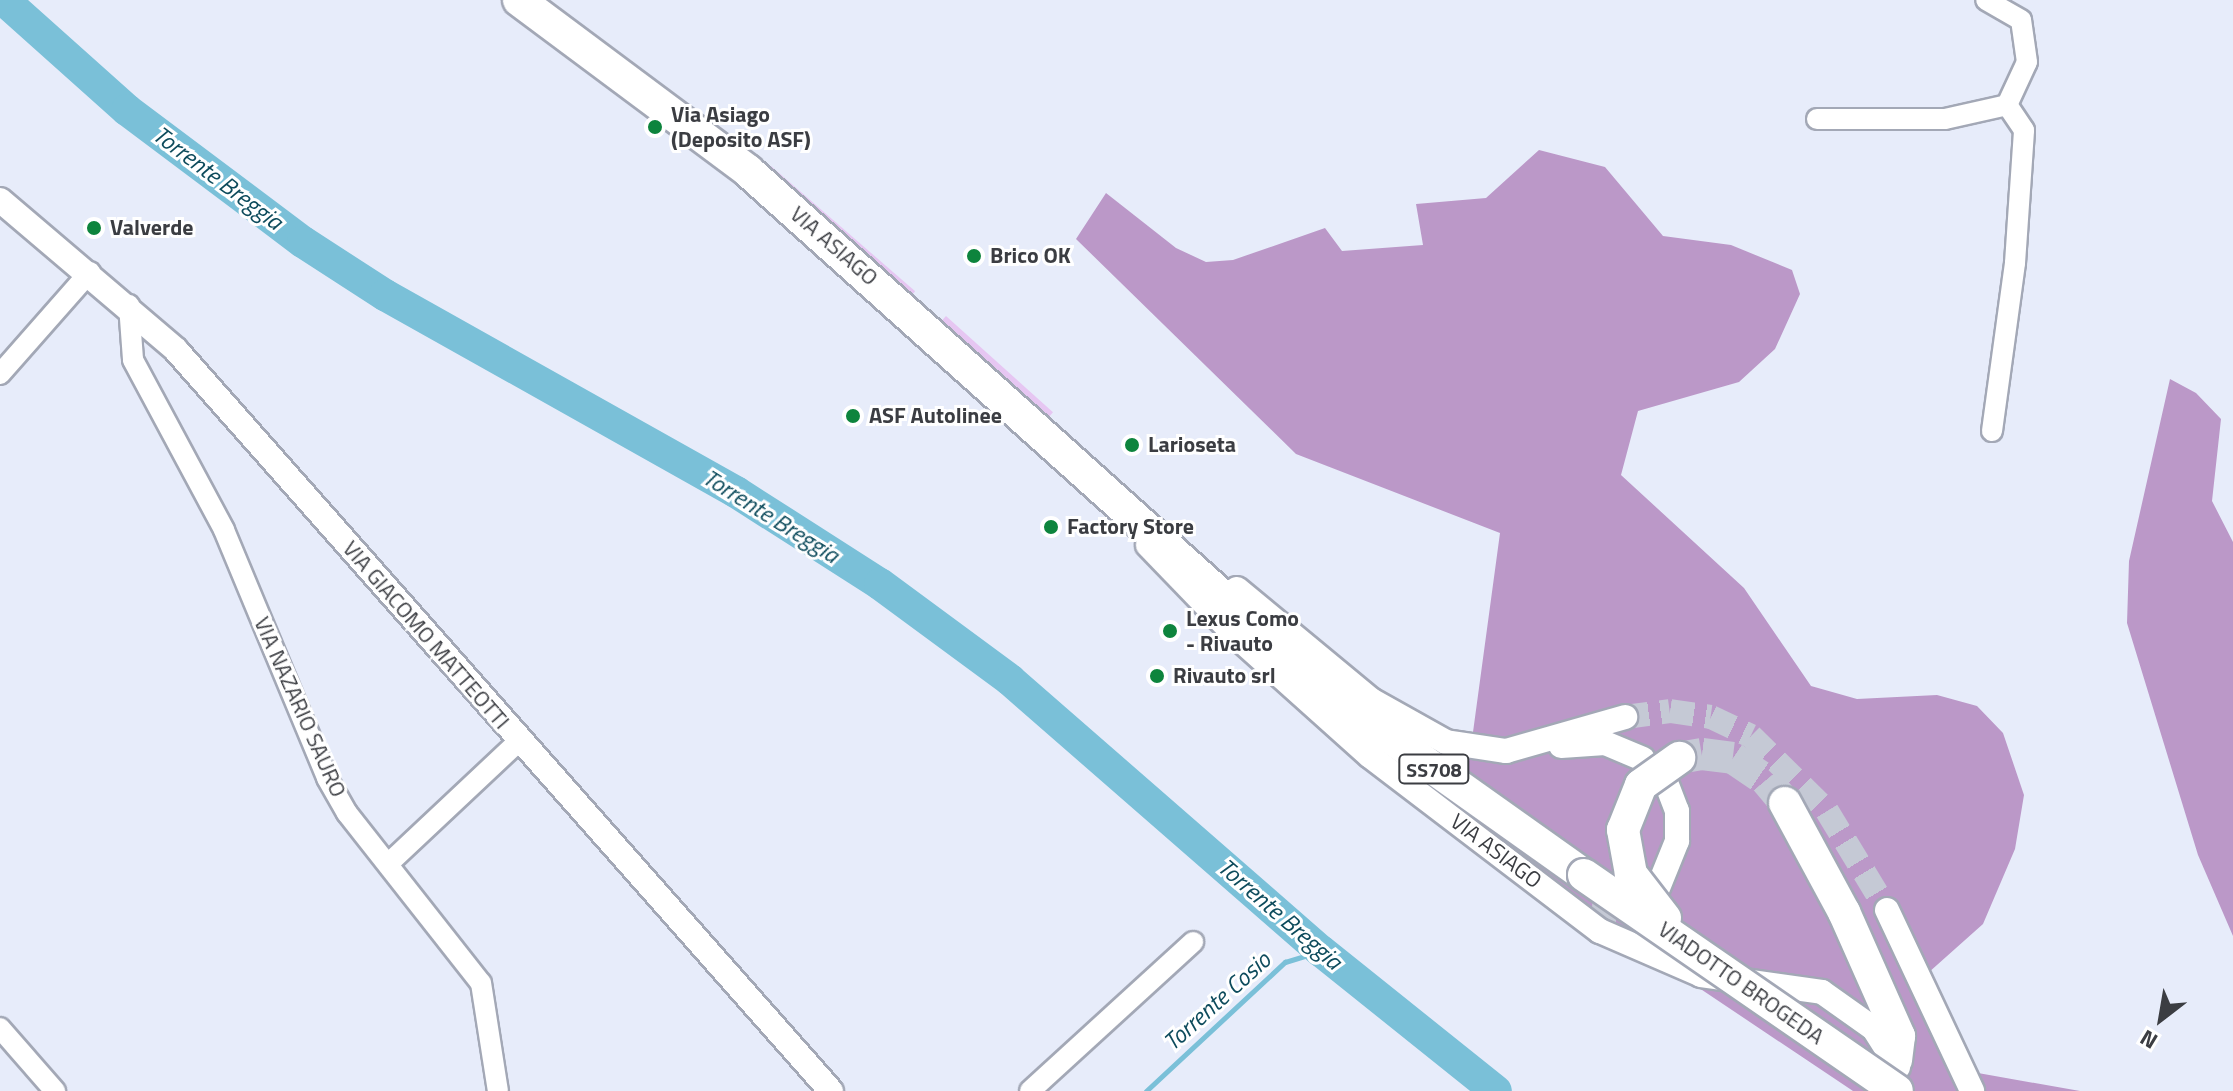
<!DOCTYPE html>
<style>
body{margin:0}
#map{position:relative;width:2233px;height:1091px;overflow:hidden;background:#e7ecfa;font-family:"Titillium Web",sans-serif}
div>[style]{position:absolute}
.green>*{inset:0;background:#e6c6f2;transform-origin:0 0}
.forest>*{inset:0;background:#bb98c8}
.stream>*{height:5px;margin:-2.5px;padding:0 2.5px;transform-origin:2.5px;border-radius:2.5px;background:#7ac0d8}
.river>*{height:32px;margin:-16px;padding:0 16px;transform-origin:16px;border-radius:16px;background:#7ac0d8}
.tertiary-tunnel>*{height:24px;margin-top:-12px;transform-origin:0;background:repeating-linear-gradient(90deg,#c5c9d5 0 24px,transparent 0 36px)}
.primary-tunnel>*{height:32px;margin-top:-16px;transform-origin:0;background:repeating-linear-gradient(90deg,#c5c9d5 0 32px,transparent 0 48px)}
.roads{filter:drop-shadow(2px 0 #a3a8b6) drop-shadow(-2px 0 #a3a8b6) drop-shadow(0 2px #a3a8b6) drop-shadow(0 -2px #a3a8b6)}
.minor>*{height:20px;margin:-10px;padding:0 10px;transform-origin:10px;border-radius:10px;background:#fff}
.tertiary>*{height:24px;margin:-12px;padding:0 12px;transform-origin:12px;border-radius:12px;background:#fff}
.primary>*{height:32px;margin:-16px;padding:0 16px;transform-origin:16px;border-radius:16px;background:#fff}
.bridges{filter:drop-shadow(2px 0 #a3a8b6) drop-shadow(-2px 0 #a3a8b6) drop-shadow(0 2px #a3a8b6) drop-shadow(0 -2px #a3a8b6)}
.primary-bridge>*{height:32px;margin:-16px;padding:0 16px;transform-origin:16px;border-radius:16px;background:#fff}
.dots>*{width:22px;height:22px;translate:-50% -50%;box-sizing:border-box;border:4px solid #fff;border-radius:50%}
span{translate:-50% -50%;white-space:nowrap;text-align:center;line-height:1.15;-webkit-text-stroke:6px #fff;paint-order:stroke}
.shield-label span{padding:2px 6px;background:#fff;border:2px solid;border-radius:6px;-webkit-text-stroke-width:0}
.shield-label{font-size:20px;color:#3b3d42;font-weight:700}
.poi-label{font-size:22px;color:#3b3d42;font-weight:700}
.left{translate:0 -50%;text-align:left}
.street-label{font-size:22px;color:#3b3d42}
.water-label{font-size:24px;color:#0d4b5c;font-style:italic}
.north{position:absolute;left:2121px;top:979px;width:80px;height:80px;-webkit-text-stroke:6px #fff;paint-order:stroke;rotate:211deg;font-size:22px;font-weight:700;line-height:32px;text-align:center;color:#3b3d42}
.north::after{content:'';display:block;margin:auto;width:28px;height:36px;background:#3b3d42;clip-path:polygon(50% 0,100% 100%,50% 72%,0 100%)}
</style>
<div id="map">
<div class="green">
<div style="left:771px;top:166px;width:191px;height:5px;rotate:41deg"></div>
<div style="left:946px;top:316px;width:144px;height:8px;rotate:42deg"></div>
</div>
<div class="forest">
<div style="clip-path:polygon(1539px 150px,1605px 167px,1663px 236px,1731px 245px,1792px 270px,1800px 294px,1775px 349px,1739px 382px,1638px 411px,1621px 475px,1744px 588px,1811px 686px,1857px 699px,1937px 695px,1977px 706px,2003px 733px,2024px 795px,2015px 849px,1983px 924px,1928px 973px,1978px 1073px,2080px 1091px,1853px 1091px,1460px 828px,1500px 533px,1296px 454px,1076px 239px,1106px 193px,1176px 248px,1206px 262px,1233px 260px,1325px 228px,1342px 251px,1423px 245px,1416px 204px,1486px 198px)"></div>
<div style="clip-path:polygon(2170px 379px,2196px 393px,2221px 419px,2212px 501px,2233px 542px,2233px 936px,2198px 855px,2127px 623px,2129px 561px)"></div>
</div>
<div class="stream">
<div style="left:1146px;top:1091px;width:190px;rotate:-42.9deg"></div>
<div style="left:1285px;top:962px;width:38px;rotate:-17deg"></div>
</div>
<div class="river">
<div style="left:4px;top:0;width:165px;rotate:41.8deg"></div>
<div style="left:127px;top:110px;width:220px;rotate:36.9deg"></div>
<div style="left:303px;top:242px;width:98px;rotate:32.9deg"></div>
<div style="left:385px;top:295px;width:403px;rotate:29.3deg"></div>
<div style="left:736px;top:492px;width:171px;rotate:32.6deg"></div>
<div style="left:880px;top:584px;width:162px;rotate:36.4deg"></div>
<div style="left:1010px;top:680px;width:413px;rotate:41.1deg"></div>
<div style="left:1321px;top:951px;width:224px;rotate:38.7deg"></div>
</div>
<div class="tertiary-tunnel">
<div style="left:1625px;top:717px;width:45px;rotate:-7.6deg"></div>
<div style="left:1670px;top:711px;width:41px;rotate:8.3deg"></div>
<div style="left:1711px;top:717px;width:44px;rotate:25.4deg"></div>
<div style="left:1751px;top:736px;width:107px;rotate:44.6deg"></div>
<div style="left:1827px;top:811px;width:116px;rotate:58.8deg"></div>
<div style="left:1592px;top:910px;width:35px;rotate:2deg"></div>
<div style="left:1627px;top:911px;width:13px;rotate:-27deg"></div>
</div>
<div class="primary-tunnel">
<div style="left:1679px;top:758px;width:23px;rotate:-10deg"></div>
<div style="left:1702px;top:754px;width:31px;rotate:7deg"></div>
<div style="left:1733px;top:758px;width:40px;rotate:34deg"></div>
<div style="left:1766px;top:780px;width:30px;rotate:50deg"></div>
</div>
<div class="roads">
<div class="minor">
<div style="left:1817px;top:119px;width:128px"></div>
<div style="left:1945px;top:119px;width:64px;rotate:-12.7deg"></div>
<div style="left:2007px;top:105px;width:47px;rotate:-65.1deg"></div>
<div style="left:2027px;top:62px;width:42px;rotate:-98.1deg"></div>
<div style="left:2021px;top:20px;width:40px;rotate:-150.3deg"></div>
<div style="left:129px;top:305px;width:55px;rotate:85.8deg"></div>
<div style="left:133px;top:360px;width:193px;rotate:61.8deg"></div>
<div style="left:224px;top:530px;width:269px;rotate:67.4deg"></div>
<div style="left:327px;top:778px;width:40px;rotate:60.3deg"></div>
<div style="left:347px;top:813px;width:216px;rotate:51.8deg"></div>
<div style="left:481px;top:983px;width:109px;rotate:81.1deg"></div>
<div style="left:0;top:374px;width:136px;rotate:-48.6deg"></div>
<div style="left:1992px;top:431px;width:170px;rotate:-82.2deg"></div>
<div style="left:2015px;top:263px;width:133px;rotate:-86.1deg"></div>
<div style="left:2024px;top:130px;width:30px;rotate:-124deg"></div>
<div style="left:388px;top:864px;width:180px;rotate:-43.2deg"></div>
<div style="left:0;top:1028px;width:84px;rotate:48.9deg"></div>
<div style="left:1030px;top:1091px;width:221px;rotate:-42.4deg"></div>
</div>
<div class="tertiary">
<div style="left:0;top:200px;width:231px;rotate:40.4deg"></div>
<div style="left:176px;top:350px;width:989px;rotate:48.53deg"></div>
<div style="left:1148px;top:545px;width:125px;rotate:46deg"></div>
<div style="left:1235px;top:635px;width:181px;rotate:41.9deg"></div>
<div style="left:1370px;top:756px;width:289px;rotate:37.3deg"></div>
<div style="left:1600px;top:931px;width:110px;rotate:23.5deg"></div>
<div style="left:1701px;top:975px;width:122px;rotate:8deg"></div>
<div style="left:1822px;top:992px;width:64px;rotate:35.4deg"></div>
<div style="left:1874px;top:1029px;width:45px;rotate:57.7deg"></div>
<div style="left:1237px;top:589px;width:174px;rotate:39.6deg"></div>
<div style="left:1371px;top:700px;width:86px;rotate:29.2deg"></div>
<div style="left:1446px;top:742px;width:61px;rotate:8.5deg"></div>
<div style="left:1506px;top:751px;width:124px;rotate:-15.9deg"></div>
<div style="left:1561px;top:746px;width:44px;rotate:-3.9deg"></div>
<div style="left:1605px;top:743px;width:41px;rotate:22.8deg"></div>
<div style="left:1658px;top:888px;width:51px;rotate:-68deg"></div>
<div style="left:1677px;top:841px;width:30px;rotate:-90deg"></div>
<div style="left:1677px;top:811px;width:31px;rotate:-111deg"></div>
<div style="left:1887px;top:910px;width:200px;rotate:64.8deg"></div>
</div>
<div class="primary">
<div style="left:519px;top:0;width:286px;rotate:36.7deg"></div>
<div style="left:748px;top:171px;width:794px;rotate:41.89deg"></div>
<div style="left:1339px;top:701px;width:301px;rotate:35.4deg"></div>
<div style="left:1785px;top:803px;width:124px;rotate:61.6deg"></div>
<div style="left:1844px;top:912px;width:136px;rotate:66.1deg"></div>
<div style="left:1899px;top:1036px;width:24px;rotate:97deg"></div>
</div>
</div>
<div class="bridges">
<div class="primary-bridge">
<div style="left:1584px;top:875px;width:380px;rotate:34.6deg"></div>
<div style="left:1665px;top:918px;width:56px;rotate:-127.7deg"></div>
<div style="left:1631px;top:874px;width:45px;rotate:-100.3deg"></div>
<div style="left:1623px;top:830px;width:48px;rotate:-68.2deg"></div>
<div style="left:1641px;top:785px;width:47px;rotate:-35.4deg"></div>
</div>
</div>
<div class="dots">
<div style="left:655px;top:127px;background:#0d843d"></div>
<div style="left:94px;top:228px;background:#0d843d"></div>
<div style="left:974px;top:256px;background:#0d843d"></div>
<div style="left:853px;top:416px;background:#0d843d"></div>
<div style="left:1132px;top:445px;background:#0d843d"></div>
<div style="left:1051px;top:527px;background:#0d843d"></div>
<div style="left:1170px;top:631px;background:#0d843d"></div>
<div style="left:1157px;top:676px;background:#0d843d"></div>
</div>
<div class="shield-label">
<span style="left:1434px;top:769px">SS708</span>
</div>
<div class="poi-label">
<span class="left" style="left:671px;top:127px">Via Asiago<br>(Deposito ASF)</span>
<span class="left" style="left:110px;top:228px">Valverde</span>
<span class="left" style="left:990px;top:256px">Brico OK</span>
<span class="left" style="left:869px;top:416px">ASF Autolinee</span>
<span class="left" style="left:1148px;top:445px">Larioseta</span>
<span class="left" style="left:1067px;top:527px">Factory Store</span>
<span class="left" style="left:1186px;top:631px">Lexus Como<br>- Rivauto</span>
<span class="left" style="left:1173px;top:676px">Rivauto srl</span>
</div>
<div class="street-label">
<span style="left:834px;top:246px;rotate:41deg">VIA ASIAGO</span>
<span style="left:426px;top:635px;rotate:49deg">VIA GIACOMO MATTEOTTI</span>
<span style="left:300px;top:707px;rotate:66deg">VIA NAZARIO SAURO</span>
<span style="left:1496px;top:851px;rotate:37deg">VIA ASIAGO</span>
<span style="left:1741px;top:983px;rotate:35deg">VIADOTTO BROGEDA</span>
</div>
<div class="water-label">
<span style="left:218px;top:178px;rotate:37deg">Torrente Breggia</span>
<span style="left:771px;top:516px;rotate:32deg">Torrente Breggia</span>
<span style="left:1280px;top:914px;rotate:41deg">Torrente Breggia</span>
<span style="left:1217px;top:1001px;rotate:-42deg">Torrente Cosio</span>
</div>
<div class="north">N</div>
</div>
